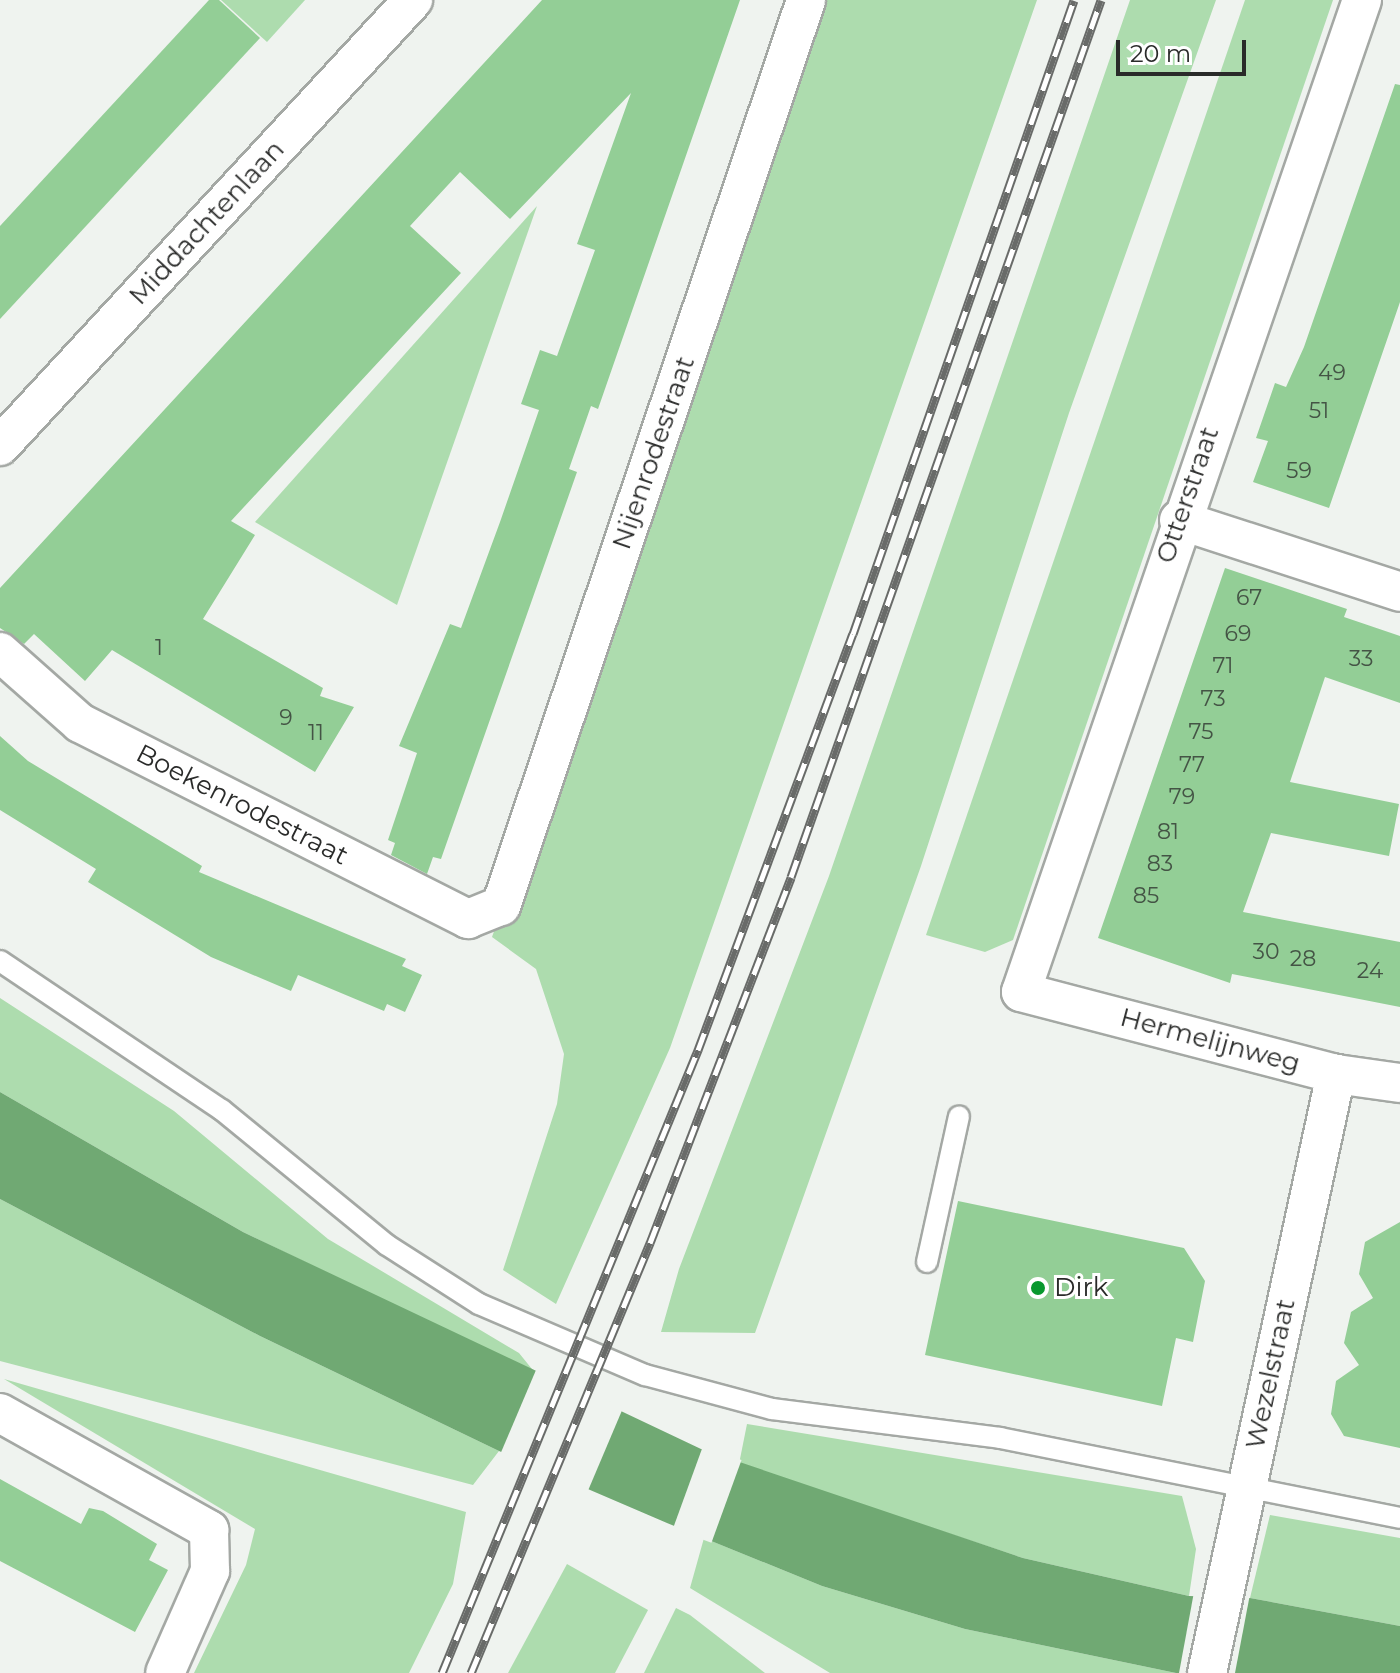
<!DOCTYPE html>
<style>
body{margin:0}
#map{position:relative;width:1400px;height:1673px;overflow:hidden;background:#eff3ef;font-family:Montserrat,sans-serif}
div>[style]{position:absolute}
.green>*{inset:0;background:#addcae}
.water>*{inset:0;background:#70a973}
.pier>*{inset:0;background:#eff3ef;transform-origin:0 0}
.building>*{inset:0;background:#93ce96}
.roads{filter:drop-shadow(2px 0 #a4a8a4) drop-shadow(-2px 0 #a4a8a4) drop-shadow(0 2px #a4a8a4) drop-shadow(0 -2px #a4a8a4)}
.service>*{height:20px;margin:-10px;padding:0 10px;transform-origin:10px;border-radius:10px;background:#fff}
.minor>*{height:38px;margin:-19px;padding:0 19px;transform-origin:19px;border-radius:19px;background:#fff}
.rail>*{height:9px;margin-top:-4.5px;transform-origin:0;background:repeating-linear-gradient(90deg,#fff 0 18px,#696b69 0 36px);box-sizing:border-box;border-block:2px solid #696b69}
.dots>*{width:22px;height:22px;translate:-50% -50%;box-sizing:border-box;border:4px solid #fff;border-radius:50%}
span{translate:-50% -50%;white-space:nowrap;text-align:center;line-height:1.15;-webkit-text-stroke:6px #fff;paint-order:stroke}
.number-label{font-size:22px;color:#445445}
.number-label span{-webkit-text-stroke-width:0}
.street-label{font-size:26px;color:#2a2b2a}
.poi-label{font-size:26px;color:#2a2b2a}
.left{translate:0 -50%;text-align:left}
.scale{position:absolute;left:1116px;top:40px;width:130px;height:36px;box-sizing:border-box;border:4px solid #2a2b2a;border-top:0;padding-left:10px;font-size:24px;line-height:28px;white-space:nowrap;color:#2a2b2a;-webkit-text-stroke:6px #fff;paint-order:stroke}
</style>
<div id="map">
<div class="green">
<div style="clip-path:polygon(221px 0,305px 0,267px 42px)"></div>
<div style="clip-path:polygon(821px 0,1037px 0,670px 1048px,556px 1304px,503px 1270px,557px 1104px,564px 1054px,536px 969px,492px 937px)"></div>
<div style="clip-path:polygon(1130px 0,1216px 0,1069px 413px,921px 866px,755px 1333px,661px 1332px,679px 1269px,829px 876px)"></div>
<div style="clip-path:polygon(1245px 0,1333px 0,1013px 940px,985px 952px,926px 935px)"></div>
<div style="clip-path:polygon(537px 206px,397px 605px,255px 522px)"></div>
<div style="clip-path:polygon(0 998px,174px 1111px,328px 1239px,519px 1353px,536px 1374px,243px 1232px,0 1092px)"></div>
<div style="clip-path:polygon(0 1199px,260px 1336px,499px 1451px,473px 1485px,0 1361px)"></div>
<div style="clip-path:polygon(4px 1379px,466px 1512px,453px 1584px,409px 1673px,194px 1673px,246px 1565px,255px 1529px)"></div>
<div style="clip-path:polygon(747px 1424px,1182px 1496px,1196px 1549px,1189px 1596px,1023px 1558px,739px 1464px)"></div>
<div style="clip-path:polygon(1270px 1515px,1400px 1538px,1400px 1626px,1250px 1598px)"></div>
<div style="clip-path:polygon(704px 1538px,822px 1586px,965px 1629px,1176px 1673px,830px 1673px,690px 1588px)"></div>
<div style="clip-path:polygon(567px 1564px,648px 1610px,615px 1673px,508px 1673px)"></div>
<div style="clip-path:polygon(676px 1608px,690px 1615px,765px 1673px,644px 1673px)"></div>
</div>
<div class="water">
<div style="clip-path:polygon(0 1092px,243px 1232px,701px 1449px,1023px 1558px,1189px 1596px,1250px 1598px,1400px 1626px,1400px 1673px,1176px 1673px,965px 1629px,822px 1586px,667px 1523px,499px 1451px,260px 1336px,0 1199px)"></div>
</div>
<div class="pier">
<div style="left:536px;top:1370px;width:95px;height:93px;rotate:23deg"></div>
<div style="left:703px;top:1446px;width:41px;height:88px;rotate:20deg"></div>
<div style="clip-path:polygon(1194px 1592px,1250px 1594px,1235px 1673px,1179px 1673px)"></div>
</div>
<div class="building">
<div style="clip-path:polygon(209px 0,219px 0,260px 38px,0 319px,0 226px)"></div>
<div style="clip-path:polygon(542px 0,740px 0,598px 409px,591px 406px,569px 469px,577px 472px,441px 859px,433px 857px,427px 874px,391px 855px,395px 843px,388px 840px,417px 753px,399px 746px,450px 624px,461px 628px,500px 522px,539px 410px,521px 404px,540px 350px,557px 356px,595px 250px,577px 244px,631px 93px,510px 219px,460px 172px,410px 226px,461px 273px,231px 521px,255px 535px,203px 619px,323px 688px,320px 696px,354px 707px,315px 772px,112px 650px,85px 681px,34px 634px,24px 644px,0 628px,0 588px)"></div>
<div style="clip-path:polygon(1395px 84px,1400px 85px,1400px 302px,1329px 508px,1253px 482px,1268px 441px,1256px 438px,1275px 383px,1286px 387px,1304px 347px)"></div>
<div style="clip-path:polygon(1225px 568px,1347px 609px,1344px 617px,1400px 636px,1400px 703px,1325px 677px,1290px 782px,1399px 804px,1389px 856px,1271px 833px,1243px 912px,1400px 942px,1400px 1007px,1232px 974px,1230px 983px,1098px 938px)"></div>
<div style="clip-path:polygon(0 736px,28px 761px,202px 866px,199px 872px,406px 959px,402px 966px,422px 975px,405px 1012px,387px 1004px,384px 1011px,298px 975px,291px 991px,211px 957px,88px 882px,96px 869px,0 810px)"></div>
<div style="clip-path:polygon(958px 1201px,1184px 1248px,1205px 1281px,1193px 1342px,1176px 1338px,1162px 1406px,925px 1355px)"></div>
<div style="clip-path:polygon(1400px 1222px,1400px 1448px,1344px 1436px,1331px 1414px,1336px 1381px,1359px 1365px,1344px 1343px,1351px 1312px,1373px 1298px,1359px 1274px,1365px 1242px)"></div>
<div style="clip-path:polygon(0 1479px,81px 1524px,89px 1508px,103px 1511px,157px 1544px,149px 1560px,168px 1570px,135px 1632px,0 1561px)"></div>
</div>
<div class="roads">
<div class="service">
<div style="left:0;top:961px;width:267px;rotate:33.9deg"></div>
<div style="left:222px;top:1110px;width:213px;rotate:39.3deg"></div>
<div style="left:387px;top:1245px;width:109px;rotate:32.7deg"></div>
<div style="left:479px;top:1304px;width:181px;rotate:23.2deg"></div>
<div style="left:645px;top:1375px;width:131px;rotate:15deg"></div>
<div style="left:772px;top:1409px;width:230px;rotate:7.2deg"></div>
<div style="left:1000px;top:1438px;width:408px;rotate:11.3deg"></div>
<div style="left:927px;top:1262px;width:149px;rotate:-77.6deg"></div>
</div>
<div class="minor">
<div style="left:1362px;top:0;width:1049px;rotate:108.97deg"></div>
<div style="left:1021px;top:992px;width:325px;rotate:14.6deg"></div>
<div style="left:1336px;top:1074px;width:65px;rotate:8deg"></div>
<div style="left:0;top:446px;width:608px;rotate:-47.2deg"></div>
<div style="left:1179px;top:520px;width:232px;rotate:18deg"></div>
<div style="left:0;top:652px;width:107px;rotate:41.6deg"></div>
<div style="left:80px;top:723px;width:435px;rotate:26.8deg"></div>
<div style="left:468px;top:919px;width:35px;rotate:-22deg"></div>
<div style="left:501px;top:906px;width:956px;rotate:-71.39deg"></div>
<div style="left:0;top:1413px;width:240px;rotate:29.2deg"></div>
<div style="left:209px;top:1530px;width:41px;rotate:88.6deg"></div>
<div style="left:210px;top:1571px;width:111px;rotate:113.8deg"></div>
<div style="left:1207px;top:1673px;width:613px;rotate:-77.85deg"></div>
</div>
</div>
<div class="rail">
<div style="left:442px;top:1673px;width:674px;rotate:-67.66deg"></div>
<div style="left:698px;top:1050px;width:444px;rotate:-69.6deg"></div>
<div style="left:853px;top:634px;width:671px;rotate:-70.78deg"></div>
<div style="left:471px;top:1673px;width:466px;rotate:-67.4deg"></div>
<div style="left:650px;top:1243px;width:392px;rotate:-68.9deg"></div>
<div style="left:791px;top:877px;width:930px;rotate:-70.53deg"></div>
</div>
<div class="dots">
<div style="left:1038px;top:1288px;background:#09982e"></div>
</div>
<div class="number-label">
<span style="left:1332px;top:373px">49</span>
<span style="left:1319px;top:411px">51</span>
<span style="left:1299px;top:471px">59</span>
<span style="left:1249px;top:598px">67</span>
<span style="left:1238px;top:634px">69</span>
<span style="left:159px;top:648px">1</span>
<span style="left:1361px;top:659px">33</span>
<span style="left:1223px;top:666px">71</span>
<span style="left:1213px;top:699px">73</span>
<span style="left:286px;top:718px">9</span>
<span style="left:1201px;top:732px">75</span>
<span style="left:316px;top:733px">11</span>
<span style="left:1192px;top:765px">77</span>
<span style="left:1182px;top:797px">79</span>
<span style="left:1168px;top:832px">81</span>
<span style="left:1160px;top:864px">83</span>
<span style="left:1146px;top:896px">85</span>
<span style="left:1266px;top:952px">30</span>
<span style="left:1303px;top:959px">28</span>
<span style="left:1370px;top:971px">24</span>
</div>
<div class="street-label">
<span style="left:207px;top:223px;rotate:-47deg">Middachtenlaan</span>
<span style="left:654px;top:453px;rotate:-71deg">Nijenrodestraat</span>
<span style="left:1188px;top:495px;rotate:-71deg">Otterstraat</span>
<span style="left:242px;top:805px;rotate:27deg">Boekenrodestraat</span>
<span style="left:1210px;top:1041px;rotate:15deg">Hermelijnweg</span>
<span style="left:1271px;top:1374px;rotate:-78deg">Wezelstraat</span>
</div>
<div class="poi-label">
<span class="left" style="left:1054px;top:1288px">Dirk</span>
</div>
<div class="scale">20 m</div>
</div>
